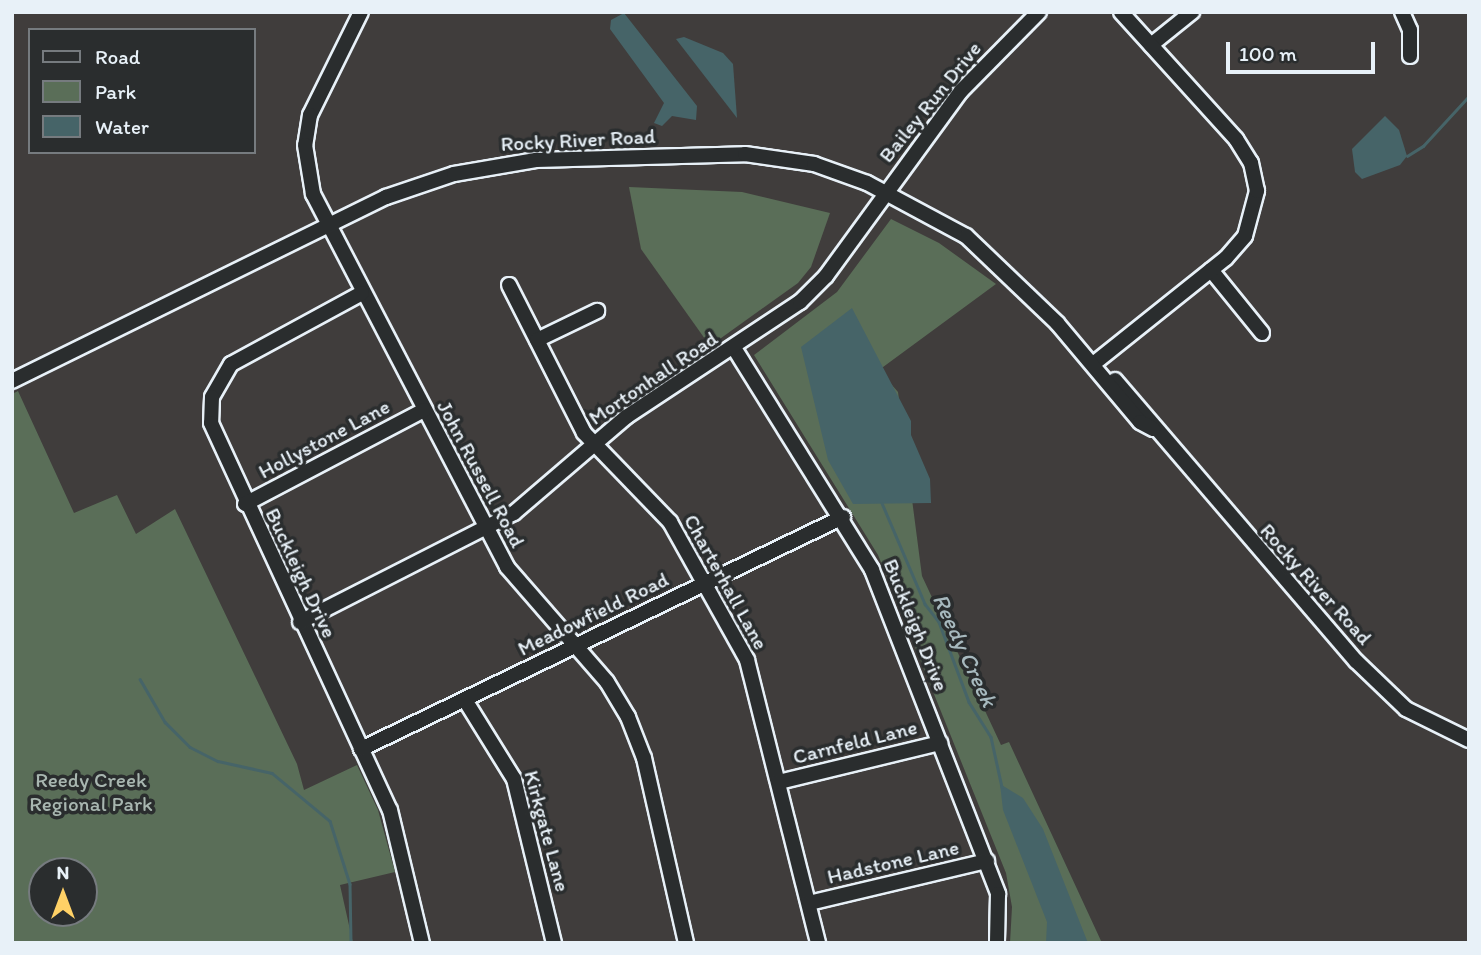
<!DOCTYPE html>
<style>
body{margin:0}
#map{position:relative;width:1481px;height:955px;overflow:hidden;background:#403d3c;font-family:Itim,sans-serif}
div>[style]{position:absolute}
.green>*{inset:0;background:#5a6e58}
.water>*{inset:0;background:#466468}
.stream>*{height:2.5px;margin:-1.25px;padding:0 1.25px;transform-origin:1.25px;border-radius:1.25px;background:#466468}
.roads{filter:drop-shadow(2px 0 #e8f1f8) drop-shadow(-2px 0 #e8f1f8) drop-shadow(0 2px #e8f1f8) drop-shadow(0 -2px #e8f1f8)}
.minor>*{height:14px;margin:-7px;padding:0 7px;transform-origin:7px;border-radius:7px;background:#2a2d2e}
span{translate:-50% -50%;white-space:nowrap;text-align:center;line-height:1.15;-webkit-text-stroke:7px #2a2d2e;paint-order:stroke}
.street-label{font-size:21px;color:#e8f1f8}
.park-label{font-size:21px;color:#a8b6b0}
.water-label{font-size:23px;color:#a7b9be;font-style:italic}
.frame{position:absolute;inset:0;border:14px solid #e8f1f8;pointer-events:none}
.legend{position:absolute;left:28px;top:28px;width:228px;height:126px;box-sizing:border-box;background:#2a2d2e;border:2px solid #767b7f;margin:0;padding:9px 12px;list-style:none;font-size:21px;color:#e8f1f8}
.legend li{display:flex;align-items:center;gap:14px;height:35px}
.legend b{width:35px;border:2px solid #767b7f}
.north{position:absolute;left:28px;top:857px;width:70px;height:70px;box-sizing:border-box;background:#2a2d2e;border:2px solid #767b7f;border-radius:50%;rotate:0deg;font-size:19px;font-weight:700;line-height:28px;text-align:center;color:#e8f1f8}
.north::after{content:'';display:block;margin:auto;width:24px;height:32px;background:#ffd166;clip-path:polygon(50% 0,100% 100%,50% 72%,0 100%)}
.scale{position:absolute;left:1226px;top:42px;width:149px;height:32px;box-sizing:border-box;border:4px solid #e8f1f8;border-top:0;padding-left:9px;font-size:21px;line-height:24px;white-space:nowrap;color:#e8f1f8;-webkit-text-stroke:5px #2a2d2e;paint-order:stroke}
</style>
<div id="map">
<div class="green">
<div style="clip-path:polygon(629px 187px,742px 192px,830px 213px,811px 267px,798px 283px,710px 346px,641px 249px)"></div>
<div style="clip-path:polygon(891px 219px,939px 243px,996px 284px,879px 370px,898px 392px,922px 576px,1001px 745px,1009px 742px,1102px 943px,1010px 943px,1012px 907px,1006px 873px,878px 555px,754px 355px,837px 292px)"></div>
<div style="clip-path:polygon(evenodd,18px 391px,74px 513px,117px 495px,136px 534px,175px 509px,297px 764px,304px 790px,357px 765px,378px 810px,395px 872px,340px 885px,353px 943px,12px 943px,12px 394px,18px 391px,42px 871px,84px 871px,84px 913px,42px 913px,42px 871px)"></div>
</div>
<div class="water">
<div style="clip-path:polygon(624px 13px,697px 106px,696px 120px,672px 116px,662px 126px,654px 123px,664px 103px,610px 29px,611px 20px)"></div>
<div style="clip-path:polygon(684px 37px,723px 53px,733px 64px,737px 118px,676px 39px)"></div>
<div style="clip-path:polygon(1385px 116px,1399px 130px,1407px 156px,1400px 165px,1362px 179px,1355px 172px,1352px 149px)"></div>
<div style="clip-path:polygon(852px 308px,911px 421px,911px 435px,930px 479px,931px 503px,853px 504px,828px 460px,801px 347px)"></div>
<div style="clip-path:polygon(1000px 784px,1023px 798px,1043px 829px,1088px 943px,1046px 943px,1047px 922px,1003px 810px)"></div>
</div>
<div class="stream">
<div style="left:1407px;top:156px;width:19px;rotate:-32deg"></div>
<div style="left:1423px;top:146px;width:68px;rotate:-47.4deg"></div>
<div style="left:882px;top:503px;width:110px;rotate:66.9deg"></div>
<div style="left:925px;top:604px;width:23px;rotate:52deg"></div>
<div style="left:939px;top:622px;width:85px;rotate:69.4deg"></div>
<div style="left:969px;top:702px;width:41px;rotate:57.8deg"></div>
<div style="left:991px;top:737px;width:51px;rotate:77.6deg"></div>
<div style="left:140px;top:679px;width:50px;rotate:59.8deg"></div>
<div style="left:165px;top:722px;width:35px;rotate:45deg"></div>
<div style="left:190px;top:747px;width:31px;rotate:27deg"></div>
<div style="left:218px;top:761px;width:55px;rotate:12.5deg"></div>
<div style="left:272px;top:773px;width:75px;rotate:39.6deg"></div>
<div style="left:330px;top:821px;width:66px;rotate:72.4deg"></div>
<div style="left:350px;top:884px;width:59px;rotate:89deg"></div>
</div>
<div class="roads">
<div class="minor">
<div style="left:361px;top:12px;width:115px;rotate:116.3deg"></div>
<div style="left:310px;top:115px;width:30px;rotate:99deg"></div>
<div style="left:305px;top:145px;width:50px;rotate:80.7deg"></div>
<div style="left:313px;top:194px;width:420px;rotate:62.5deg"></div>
<div style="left:507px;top:567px;width:152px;rotate:49deg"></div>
<div style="left:607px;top:682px;width:41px;rotate:59deg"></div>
<div style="left:628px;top:717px;width:44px;rotate:68.7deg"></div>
<div style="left:644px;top:758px;width:190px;rotate:77.2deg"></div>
<div style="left:1402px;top:12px;width:20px;rotate:66deg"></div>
<div style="left:1410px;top:30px;width:26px;rotate:90deg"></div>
<div style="left:1151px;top:45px;width:53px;rotate:-38.8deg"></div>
<div style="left:1211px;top:270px;width:81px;rotate:51deg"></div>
<div style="left:509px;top:285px;width:166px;rotate:63.1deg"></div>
<div style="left:584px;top:433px;width:124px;rotate:46deg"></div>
<div style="left:670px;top:522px;width:158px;rotate:60.8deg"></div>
<div style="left:747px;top:660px;width:292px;rotate:75.9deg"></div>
<div style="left:362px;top:293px;width:149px;rotate:151.5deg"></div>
<div style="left:231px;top:364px;width:38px;rotate:120deg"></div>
<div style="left:212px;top:397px;width:26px;rotate:92deg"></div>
<div style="left:211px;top:423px;width:426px;rotate:65.2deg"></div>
<div style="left:390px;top:810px;width:137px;rotate:76.5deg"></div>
<div style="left:537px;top:340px;width:67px;rotate:-25.8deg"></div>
<div style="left:734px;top:348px;width:261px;rotate:58.1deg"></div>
<div style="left:872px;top:570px;width:348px;rotate:68.7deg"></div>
<div style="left:998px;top:894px;width:49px;rotate:91.2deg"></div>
<div style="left:1097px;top:361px;width:165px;rotate:-38.6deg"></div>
<div style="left:1226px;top:258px;width:29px;rotate:-49deg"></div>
<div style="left:1245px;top:236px;width:47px;rotate:-75.1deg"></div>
<div style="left:1257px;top:191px;width:29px;rotate:-102deg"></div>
<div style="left:1251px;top:163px;width:28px;rotate:-122deg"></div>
<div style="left:1236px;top:139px;width:171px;rotate:-132.2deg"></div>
<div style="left:1115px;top:380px;width:370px;rotate:49.4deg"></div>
<div style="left:1356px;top:661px;width:69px;rotate:43.8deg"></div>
<div style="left:1406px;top:709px;width:70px;rotate:26.2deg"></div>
<div style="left:12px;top:381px;width:417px;rotate:-26.2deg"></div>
<div style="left:386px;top:197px;width:72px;rotate:-18.7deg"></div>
<div style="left:454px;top:174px;width:83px;rotate:-9.7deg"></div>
<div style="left:536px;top:160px;width:209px;rotate:-1.6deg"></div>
<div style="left:745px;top:154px;width:70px;rotate:8.2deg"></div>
<div style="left:814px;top:164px;width:56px;rotate:19.7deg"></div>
<div style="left:867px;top:183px;width:112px;rotate:28.2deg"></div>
<div style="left:966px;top:236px;width:126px;rotate:43.7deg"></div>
<div style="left:1057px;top:323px;width:129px;rotate:50deg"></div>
<div style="left:1140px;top:422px;width:15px;rotate:28deg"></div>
<div style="left:245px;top:504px;width:202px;rotate:-27.7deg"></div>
<div style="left:300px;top:622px;width:240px;rotate:-27deg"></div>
<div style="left:514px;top:513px;width:148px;rotate:-40.6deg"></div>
<div style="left:626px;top:417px;width:209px;rotate:-33.5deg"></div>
<div style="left:800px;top:302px;width:37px;rotate:-45deg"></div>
<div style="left:826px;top:276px;width:229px;rotate:-53.9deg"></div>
<div style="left:961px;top:91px;width:111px;rotate:-45.4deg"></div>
<div style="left:465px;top:700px;width:93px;rotate:58.2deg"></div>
<div style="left:514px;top:779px;width:169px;rotate:76.3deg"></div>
<div style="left:361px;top:749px;width:535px;rotate:-25.7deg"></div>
<div style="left:779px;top:782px;width:166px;rotate:-13.6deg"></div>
<div style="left:809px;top:903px;width:183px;rotate:-13.3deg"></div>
</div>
</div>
<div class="street-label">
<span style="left:930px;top:102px;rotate:-51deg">Bailey Run Drive</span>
<span style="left:578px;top:140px;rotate:-3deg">Rocky River Road</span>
<span style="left:653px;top:378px;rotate:-34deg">Mortonhall Road</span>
<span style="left:324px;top:439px;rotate:-28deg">Hollystone Lane</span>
<span style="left:481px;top:474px;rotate:62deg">John Russell Road</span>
<span style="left:301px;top:573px;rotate:65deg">Buckleigh Drive</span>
<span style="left:726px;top:582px;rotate:61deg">Charterhall Lane</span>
<span style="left:1316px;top:584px;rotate:48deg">Rocky River Road</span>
<span style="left:593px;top:614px;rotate:-26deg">Meadowfield Road</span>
<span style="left:916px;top:625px;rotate:68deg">Buckleigh Drive</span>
<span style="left:855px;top:742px;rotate:-14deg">Carnfeld Lane</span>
<span style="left:547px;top:831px;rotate:75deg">Kirkgate Lane</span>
<span style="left:893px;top:862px;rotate:-13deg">Hadstone Lane</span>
</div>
<div class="park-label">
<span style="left:91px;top:792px">Reedy Creek<br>Regional Park</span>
</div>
<div class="water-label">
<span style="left:965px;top:650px;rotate:65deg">Reedy Creek</span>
</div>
<div class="frame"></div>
<ul class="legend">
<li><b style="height:9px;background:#2a2d2e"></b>Road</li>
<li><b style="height:19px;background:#5a6e58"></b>Park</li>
<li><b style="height:19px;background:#466468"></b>Water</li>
</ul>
<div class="north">N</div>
<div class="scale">100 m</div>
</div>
